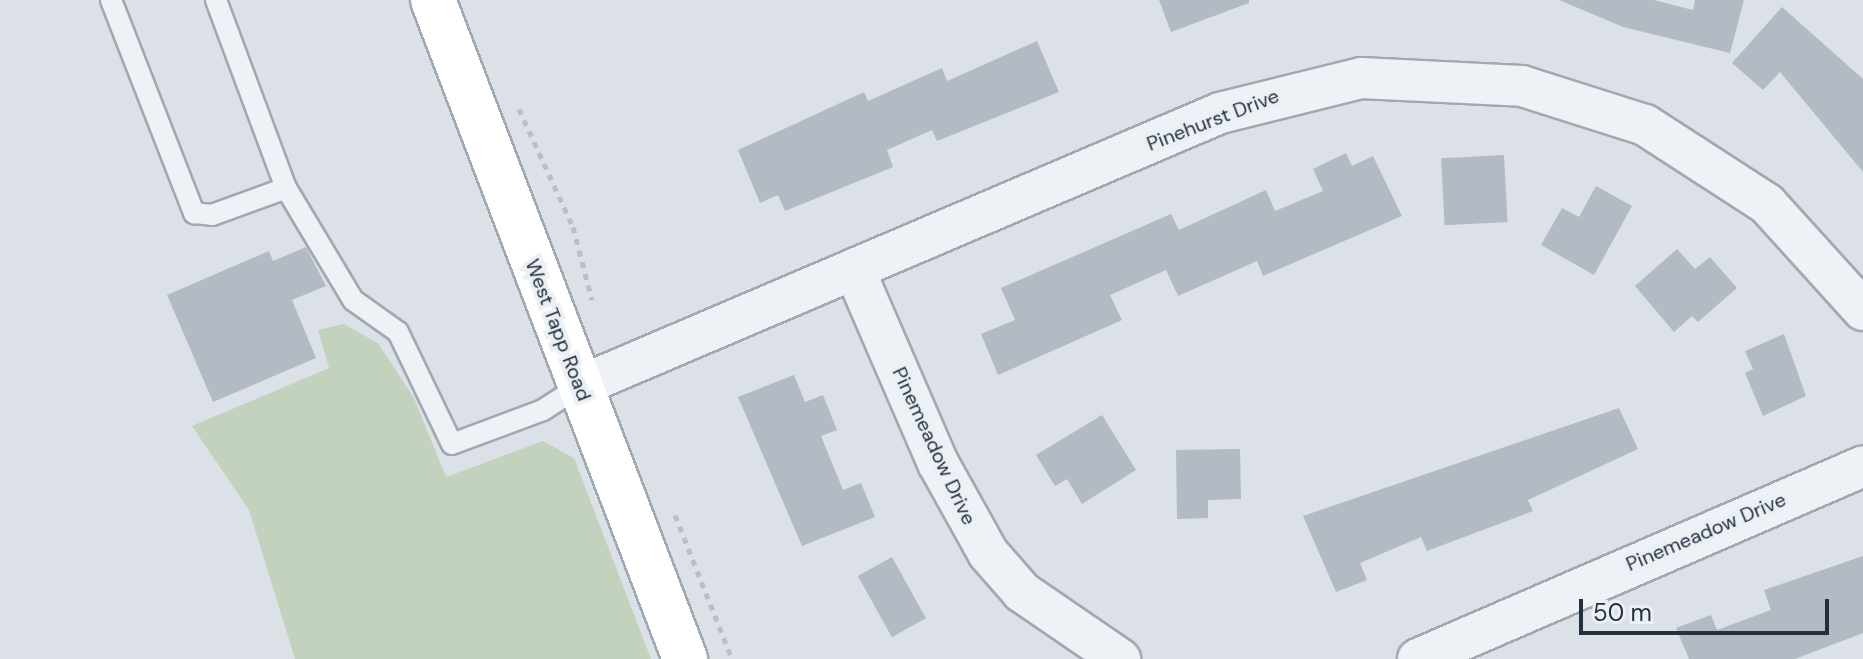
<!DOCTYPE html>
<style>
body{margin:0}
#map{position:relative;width:1863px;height:659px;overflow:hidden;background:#dbe1e7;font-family:"DM Sans",sans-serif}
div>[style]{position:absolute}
.green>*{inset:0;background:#c3d2bc}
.building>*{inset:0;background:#b2bac4;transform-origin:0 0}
.path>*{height:5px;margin-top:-2.5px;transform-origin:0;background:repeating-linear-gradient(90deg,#b9bfc6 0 6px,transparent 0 12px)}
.roads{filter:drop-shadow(2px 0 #a0a8b1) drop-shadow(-2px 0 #a0a8b1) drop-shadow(0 2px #a0a8b1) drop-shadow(0 -2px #a0a8b1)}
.service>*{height:20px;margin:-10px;padding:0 10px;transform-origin:10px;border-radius:10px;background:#eef1f5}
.minor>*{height:40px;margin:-20px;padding:0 20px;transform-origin:20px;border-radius:20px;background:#eef1f5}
.secondary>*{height:44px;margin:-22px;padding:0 22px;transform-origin:22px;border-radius:22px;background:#fff}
span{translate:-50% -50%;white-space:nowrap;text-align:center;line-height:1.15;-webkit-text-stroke:8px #ebf0f5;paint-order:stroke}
.street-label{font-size:20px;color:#242f3f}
.scale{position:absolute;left:1579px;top:599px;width:250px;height:36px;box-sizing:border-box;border:4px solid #242f3f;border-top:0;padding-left:10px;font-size:24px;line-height:28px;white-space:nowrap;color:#242f3f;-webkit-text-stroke:6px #ebf0f5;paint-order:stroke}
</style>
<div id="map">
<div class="green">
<div style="clip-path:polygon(344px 324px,378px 343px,414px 398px,446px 477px,543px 441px,574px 458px,651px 659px,295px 659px,249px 510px,192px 426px,329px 368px,318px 330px)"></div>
</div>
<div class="building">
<div style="clip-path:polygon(1159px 0,1249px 0,1249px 3px,1171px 32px)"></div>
<div style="clip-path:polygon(1559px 0,1654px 0,1693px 10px,1695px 0,1744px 0,1730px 53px,1623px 27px)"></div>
<div style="clip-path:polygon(1782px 7px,1863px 79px,1863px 172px,1780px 72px,1763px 90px,1732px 63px)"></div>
<div style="clip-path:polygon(1037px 41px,1059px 92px,937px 141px,932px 130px,887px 150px,893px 167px,785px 211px,778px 195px,760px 203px,738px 150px,864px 92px,868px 101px,942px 68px,947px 81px)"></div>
<div style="clip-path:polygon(1346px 153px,1352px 166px,1373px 156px,1402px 216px,1263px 276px,1257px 261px,1178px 296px,1166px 270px,1110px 295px,1122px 320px,998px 375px,981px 334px,1015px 320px,1001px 288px,1171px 214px,1179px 230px,1266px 190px,1275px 211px,1323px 191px,1313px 169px)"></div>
<div style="left:1504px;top:155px;width:67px;height:63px;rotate:87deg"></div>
<div style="clip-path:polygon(1596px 186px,1632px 206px,1594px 275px,1541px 245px,1562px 208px,1579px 217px)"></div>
<div style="clip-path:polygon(306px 247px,326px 286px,292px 300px,316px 358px,213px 402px,167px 295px,269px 251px,273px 261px)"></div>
<div style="clip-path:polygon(1677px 249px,1695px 269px,1710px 257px,1737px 288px,1698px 322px,1692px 316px,1674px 332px,1635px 286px)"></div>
<div style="clip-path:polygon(1784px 334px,1806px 396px,1763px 416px,1745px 373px,1753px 369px,1745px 351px)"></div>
<div style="clip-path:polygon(794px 375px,805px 402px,823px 395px,837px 430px,821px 436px,843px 490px,861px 483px,875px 517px,802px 546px,738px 397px)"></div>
<div style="clip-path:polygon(1619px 408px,1638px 449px,1528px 500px,1533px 511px,1427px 551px,1421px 537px,1360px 563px,1367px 580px,1336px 592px,1303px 516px)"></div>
<div style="clip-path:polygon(1102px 415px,1136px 470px,1082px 504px,1067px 479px,1055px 486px,1036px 455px)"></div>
<div style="clip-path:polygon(1240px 449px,1241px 499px,1208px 500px,1208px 518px,1177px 519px,1176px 450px)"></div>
<div style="clip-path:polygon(1863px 556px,1863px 633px,1795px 659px,1689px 659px,1676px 628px,1711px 615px,1717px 630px,1771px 610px,1764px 590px)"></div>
<div style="left:892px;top:557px;width:70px;height:39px;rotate:61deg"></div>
</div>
<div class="path">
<div style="left:519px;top:109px;width:130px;rotate:65.4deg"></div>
<div style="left:573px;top:227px;width:75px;rotate:75.4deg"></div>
<div style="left:675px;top:515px;width:155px;rotate:68.4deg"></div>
</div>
<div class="roads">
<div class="service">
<div style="left:111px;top:0;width:229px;rotate:68.7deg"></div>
<div style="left:194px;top:213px;width:18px;rotate:6deg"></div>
<div style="left:212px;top:215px;width:79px;rotate:-20deg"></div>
<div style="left:216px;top:0;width:201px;rotate:69.6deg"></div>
<div style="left:286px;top:188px;width:131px;rotate:59.1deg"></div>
<div style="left:353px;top:300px;width:55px;rotate:35.4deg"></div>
<div style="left:398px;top:332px;width:124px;rotate:64.3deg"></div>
<div style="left:452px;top:444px;width:97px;rotate:-20.5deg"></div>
<div style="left:543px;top:410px;width:44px;rotate:-33deg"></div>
</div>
<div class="minor">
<div style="left:854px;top:269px;width:211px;rotate:66.6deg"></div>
<div style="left:938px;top:463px;width:103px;rotate:60.9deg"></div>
<div style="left:988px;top:553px;width:52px;rotate:48.9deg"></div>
<div style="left:1022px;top:592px;width:119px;rotate:34.4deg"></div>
<div style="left:580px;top:386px;width:696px;rotate:-23.1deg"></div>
<div style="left:1220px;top:113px;width:145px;rotate:-13.9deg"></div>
<div style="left:1361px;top:78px;width:161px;rotate:2.8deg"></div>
<div style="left:1522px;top:86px;width:129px;rotate:17.6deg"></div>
<div style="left:1645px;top:125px;width:145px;rotate:32.9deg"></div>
<div style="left:1767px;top:204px;width:143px;rotate:47.8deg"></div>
<div style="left:1418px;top:659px;width:485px;rotate:-23.4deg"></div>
</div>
<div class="secondary">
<div style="left:433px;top:0;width:706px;rotate:69.07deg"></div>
</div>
</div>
<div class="street-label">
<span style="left:1213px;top:120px;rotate:-21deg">Pinehurst Drive</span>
<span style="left:558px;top:330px;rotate:69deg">West Tapp Road</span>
<span style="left:934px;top:446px;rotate:65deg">Pinemeadow Drive</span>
<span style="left:1706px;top:532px;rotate:-23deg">Pinemeadow Drive</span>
</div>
<div class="scale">50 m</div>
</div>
